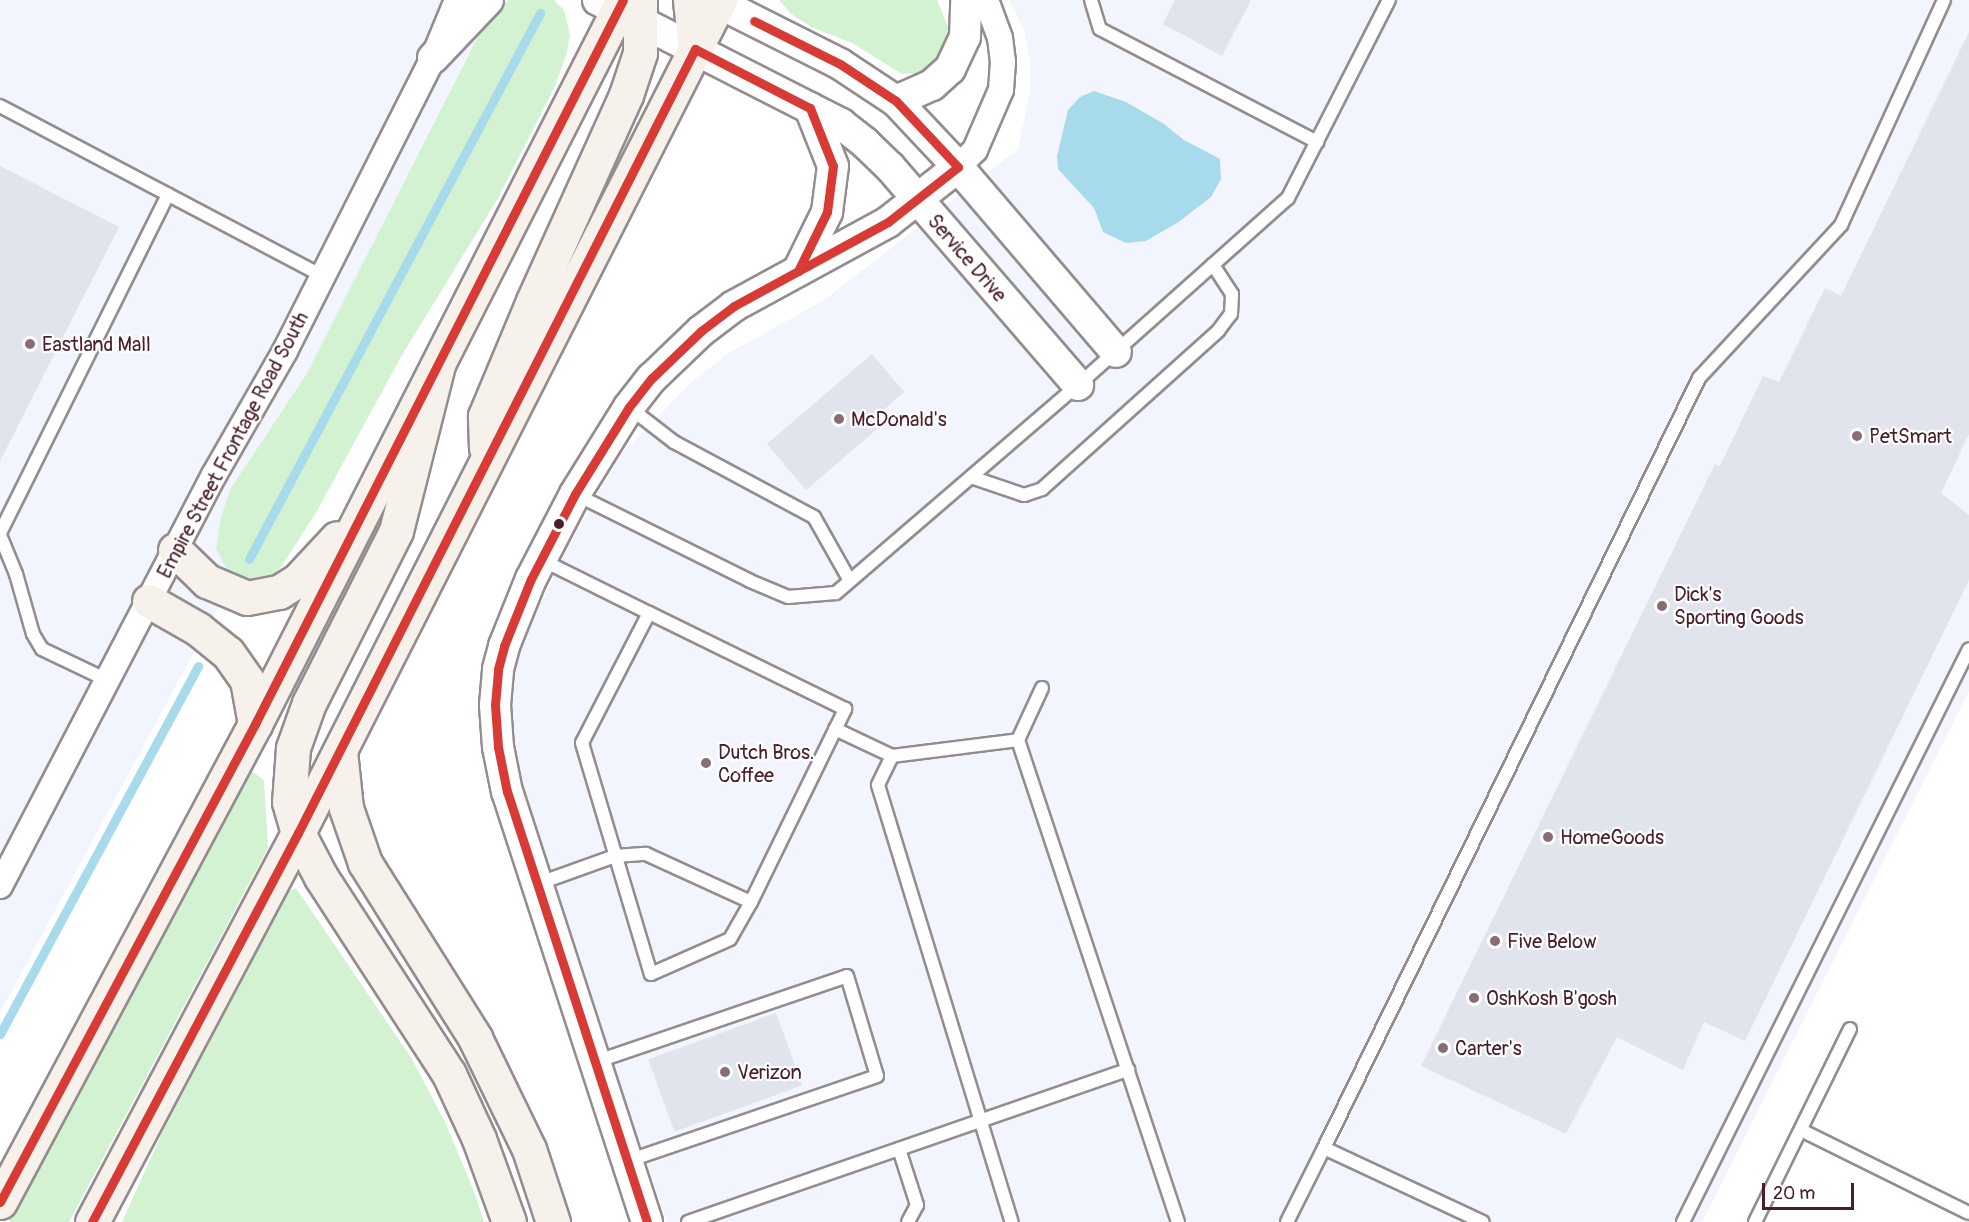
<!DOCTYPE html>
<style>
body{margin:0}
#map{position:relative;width:1969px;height:1222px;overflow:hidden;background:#fff;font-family:Pangolin,sans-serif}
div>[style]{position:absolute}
.built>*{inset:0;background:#f2f5fd}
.green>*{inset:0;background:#d2f2d2}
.water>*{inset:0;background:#a7daea}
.stream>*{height:9px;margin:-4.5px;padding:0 4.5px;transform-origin:4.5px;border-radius:4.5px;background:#a7daea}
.building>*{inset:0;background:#e1e4ed;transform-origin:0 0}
.roads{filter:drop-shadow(2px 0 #948c8e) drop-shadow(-2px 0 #948c8e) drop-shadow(0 2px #948c8e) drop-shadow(0 -2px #948c8e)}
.service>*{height:12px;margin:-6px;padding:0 6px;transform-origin:6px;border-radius:6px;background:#fff}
.minor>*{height:24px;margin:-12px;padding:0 12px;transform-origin:12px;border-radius:12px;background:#fff}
.tertiary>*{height:30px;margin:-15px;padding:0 15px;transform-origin:15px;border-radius:15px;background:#fff}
.primary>*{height:33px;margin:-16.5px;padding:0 16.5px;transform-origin:16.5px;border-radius:16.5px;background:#f6f1eb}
.trunk>*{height:33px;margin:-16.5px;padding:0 16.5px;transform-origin:16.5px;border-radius:16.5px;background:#f6f1eb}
.bus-1>*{height:9px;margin:-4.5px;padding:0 4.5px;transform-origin:4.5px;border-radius:4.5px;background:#d83b35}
.dots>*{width:16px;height:16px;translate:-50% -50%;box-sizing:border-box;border:3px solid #fff;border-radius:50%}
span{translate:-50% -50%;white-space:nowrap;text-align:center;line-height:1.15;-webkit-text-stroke:4.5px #fff;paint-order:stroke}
.street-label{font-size:20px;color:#4a1f2b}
.poi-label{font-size:20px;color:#4a1f2b}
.left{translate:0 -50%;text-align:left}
.scale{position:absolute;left:1762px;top:1183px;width:92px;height:27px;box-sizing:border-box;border:3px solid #4a1f2b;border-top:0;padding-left:8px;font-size:18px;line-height:21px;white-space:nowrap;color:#4a1f2b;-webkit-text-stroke:4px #fff;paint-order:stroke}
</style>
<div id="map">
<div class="built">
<div style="clip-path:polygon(0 0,545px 0,0 1013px)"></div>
<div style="clip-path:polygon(1009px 0,1969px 0,1969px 691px,1702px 1222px,667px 1222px,521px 793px,510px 732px,512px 690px,521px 645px,569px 545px,610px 472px,625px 450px,694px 380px,729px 353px,823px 301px,1018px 149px,1030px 91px,1030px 61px,1024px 30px)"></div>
</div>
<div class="green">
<div style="clip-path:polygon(509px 0,554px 0,564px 10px,570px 35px,566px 56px,554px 88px,497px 200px,402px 355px,317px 511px,281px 567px,271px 577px,260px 583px,243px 581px,228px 571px,216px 549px,221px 517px,231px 488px,306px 375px,482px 29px,496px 11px)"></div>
<div style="clip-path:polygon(779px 0,937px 0,948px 27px,947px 41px,940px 59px,930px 69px,920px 73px,902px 74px,852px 43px,811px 27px,791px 14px)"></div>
<div style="clip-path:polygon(250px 770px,264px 780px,268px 848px,69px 1222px,9px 1222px)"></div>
<div style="clip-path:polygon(296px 888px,412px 1059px,446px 1124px,475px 1194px,484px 1222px,122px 1222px,162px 1133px,289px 891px)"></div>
</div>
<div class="water">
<div style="clip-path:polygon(1094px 91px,1126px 102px,1164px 124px,1184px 140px,1220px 159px,1221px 179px,1211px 197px,1180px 221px,1146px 241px,1126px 243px,1103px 232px,1094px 208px,1058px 169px,1057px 156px,1068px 110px,1080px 97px)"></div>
</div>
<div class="stream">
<div style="left:249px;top:559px;width:619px;rotate:-61.94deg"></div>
<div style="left:0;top:1034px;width:418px;rotate:-61.7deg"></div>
</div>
<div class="building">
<div style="clip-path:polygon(1175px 0,1251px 0,1222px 56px,1163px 24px)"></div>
<div style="clip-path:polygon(1969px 32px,1969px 434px,1941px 493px,1969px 515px,1969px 580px,1745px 1041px,1704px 1022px,1683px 1070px,1617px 1037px,1566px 1134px,1421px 1066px,1715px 464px,1720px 466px,1763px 376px,1779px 382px,1825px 288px,1841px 296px)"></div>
<div style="clip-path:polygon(0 166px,119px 227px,0 461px)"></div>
<div style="clip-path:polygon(872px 354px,904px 392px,878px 415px,884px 423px,806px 490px,767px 444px)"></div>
<div style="left:776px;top:1013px;width:77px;height:136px;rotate:70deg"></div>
</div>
<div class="roads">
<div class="service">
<div style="left:1091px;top:0;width:30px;rotate:73deg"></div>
<div style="left:1100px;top:29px;width:245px;rotate:27.5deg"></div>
<div style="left:0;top:106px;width:365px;rotate:27.8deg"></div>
<div style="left:630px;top:408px;width:56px;rotate:37.7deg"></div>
<div style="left:674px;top:442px;width:159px;rotate:28.2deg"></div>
<div style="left:814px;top:517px;width:73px;rotate:60.6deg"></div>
<div style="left:971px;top:477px;width:56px;rotate:18.8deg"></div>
<div style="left:1024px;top:495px;width:19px;rotate:-18deg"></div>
<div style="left:1042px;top:489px;width:237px;rotate:-41.9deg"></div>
<div style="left:1218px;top:331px;width:21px;rotate:-53deg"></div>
<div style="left:1231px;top:314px;width:20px;rotate:-87deg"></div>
<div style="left:1232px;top:294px;width:35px;rotate:-123deg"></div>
<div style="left:575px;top:494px;width:195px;rotate:26.4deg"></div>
<div style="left:750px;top:581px;width:41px;rotate:22.8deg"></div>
<div style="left:788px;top:597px;width:48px;rotate:-4.8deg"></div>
<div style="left:836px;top:593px;width:319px;rotate:-40.7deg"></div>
<div style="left:1078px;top:385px;width:281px;rotate:-41.7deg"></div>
<div style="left:1288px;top:198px;width:222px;rotate:-63deg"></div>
<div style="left:0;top:533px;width:378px;rotate:-63.6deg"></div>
<div style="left:0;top:535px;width:42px;rotate:67.7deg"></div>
<div style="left:16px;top:574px;width:62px;rotate:74.2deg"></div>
<div style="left:33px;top:634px;width:17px;rotate:59deg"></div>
<div style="left:42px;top:649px;width:72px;rotate:25.5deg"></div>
<div style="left:542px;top:560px;width:119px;rotate:26.4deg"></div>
<div style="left:649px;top:613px;width:146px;rotate:117.3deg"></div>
<div style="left:582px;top:743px;width:241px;rotate:73.4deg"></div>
<div style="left:651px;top:974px;width:86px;rotate:-23.9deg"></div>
<div style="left:730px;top:939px;width:43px;rotate:-60.4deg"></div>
<div style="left:751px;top:902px;width:215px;rotate:-64deg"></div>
<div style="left:845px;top:709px;width:218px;rotate:-153.9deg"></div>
<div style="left:1042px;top:688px;width:57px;rotate:114.8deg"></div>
<div style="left:1018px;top:740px;width:508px;rotate:71.64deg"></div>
<div style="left:835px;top:729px;width:63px;rotate:25.3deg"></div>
<div style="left:892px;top:756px;width:127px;rotate:-7.2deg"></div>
<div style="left:892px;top:756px;width:32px;rotate:116deg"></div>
<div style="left:878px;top:785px;width:457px;rotate:73deg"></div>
<div style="left:537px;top:884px;width:83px;rotate:-19.7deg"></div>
<div style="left:615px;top:856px;width:31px;rotate:-4deg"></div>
<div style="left:646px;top:854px;width:115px;rotate:24.6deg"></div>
<div style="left:595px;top:1062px;width:266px;rotate:-18.8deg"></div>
<div style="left:847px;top:976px;width:104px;rotate:73.3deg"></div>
<div style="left:877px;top:1076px;width:264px;rotate:161.2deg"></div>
<div style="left:1801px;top:1130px;width:187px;rotate:26.3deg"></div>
<div style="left:1324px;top:1148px;width:856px;rotate:-64.03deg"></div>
<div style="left:1699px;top:378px;width:209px;rotate:-47.1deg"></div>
<div style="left:1841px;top:225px;width:247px;rotate:-65.4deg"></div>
<div style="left:899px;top:1149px;width:59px;rotate:72.2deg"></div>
<div style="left:917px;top:1205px;width:19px;rotate:118deg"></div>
<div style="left:688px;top:1222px;width:466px;rotate:-19.1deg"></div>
<div style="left:1287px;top:1222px;width:83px;rotate:-63.4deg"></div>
<div style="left:1324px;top:1148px;width:175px;rotate:25deg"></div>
<div style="left:1683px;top:1222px;width:640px;rotate:-63.47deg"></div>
<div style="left:1755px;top:1222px;width:215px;rotate:-63.8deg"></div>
</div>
<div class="minor">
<div style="left:958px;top:167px;width:24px;rotate:-45deg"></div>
<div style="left:975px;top:150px;width:65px;rotate:-66.6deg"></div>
<div style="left:1001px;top:90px;width:28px;rotate:-86deg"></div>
<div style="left:1003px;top:62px;width:24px;rotate:-97deg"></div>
<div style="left:1000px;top:38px;width:40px;rotate:-110.2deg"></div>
<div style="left:0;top:886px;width:463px;rotate:-62.5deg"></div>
<div style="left:214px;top:475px;width:143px;rotate:-60.2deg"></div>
<div style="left:285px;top:351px;width:328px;rotate:-63.2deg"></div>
<div style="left:433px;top:58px;width:63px;rotate:-67.5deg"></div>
</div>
<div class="tertiary">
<div style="left:598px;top:0;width:238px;rotate:27deg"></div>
<div style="left:810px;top:108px;width:35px;rotate:27deg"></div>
<div style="left:841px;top:124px;width:31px;rotate:38deg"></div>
<div style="left:865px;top:143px;width:35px;rotate:44deg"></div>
<div style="left:890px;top:167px;width:288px;rotate:49.2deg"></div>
<div style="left:713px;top:0;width:142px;rotate:26.7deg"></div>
<div style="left:840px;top:64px;width:67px;rotate:33.5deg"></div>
<div style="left:896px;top:101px;width:91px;rotate:46.8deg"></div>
<div style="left:958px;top:167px;width:243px;rotate:49.5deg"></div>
<div style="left:433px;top:58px;width:80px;rotate:-46.5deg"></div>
<div style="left:896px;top:101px;width:39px;rotate:-24deg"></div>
<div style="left:932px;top:85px;width:24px;rotate:-42deg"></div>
<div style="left:950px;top:69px;width:35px;rotate:-65deg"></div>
<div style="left:965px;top:37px;width:37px;rotate:-88deg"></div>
<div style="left:798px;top:271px;width:66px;rotate:-63.8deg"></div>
<div style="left:827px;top:212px;width:46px;rotate:-82.6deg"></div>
<div style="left:833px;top:166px;width:62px;rotate:-111.6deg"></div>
<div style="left:647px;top:1222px;width:452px;rotate:-108deg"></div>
<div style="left:507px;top:792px;width:46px;rotate:-101.3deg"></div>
<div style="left:498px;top:747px;width:42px;rotate:-94.1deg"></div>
<div style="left:495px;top:705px;width:36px;rotate:-85deg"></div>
<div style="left:498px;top:669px;width:24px;rotate:-75deg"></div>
<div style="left:504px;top:646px;width:72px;rotate:-68.1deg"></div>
<div style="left:531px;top:579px;width:96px;rotate:-62.6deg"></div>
<div style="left:575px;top:494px;width:102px;rotate:-58.2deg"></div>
<div style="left:629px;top:407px;width:37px;rotate:-52deg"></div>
<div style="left:652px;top:378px;width:68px;rotate:-43.8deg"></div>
<div style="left:701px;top:331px;width:41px;rotate:-37.1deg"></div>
<div style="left:734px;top:306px;width:175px;rotate:-28.6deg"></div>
<div style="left:888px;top:222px;width:89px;rotate:-38.2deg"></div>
</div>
<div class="primary">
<div style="left:690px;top:0;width:49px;rotate:84.2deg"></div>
<div style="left:486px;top:448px;width:32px;rotate:-92deg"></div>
<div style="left:485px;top:416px;width:125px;rotate:-67.3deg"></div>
<div style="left:533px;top:301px;width:226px;rotate:-65.7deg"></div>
<div style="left:626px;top:95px;width:44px;rotate:-71.6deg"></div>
<div style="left:640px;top:53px;width:53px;rotate:-90deg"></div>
<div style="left:175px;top:550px;width:45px;rotate:44.1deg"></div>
<div style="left:207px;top:581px;width:43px;rotate:23deg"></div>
<div style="left:247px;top:598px;width:33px;rotate:-11deg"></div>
<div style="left:279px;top:592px;width:22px;rotate:-32deg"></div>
<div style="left:298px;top:580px;width:57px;rotate:-47.1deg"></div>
<div style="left:149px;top:601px;width:56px;rotate:29.7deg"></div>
<div style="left:198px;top:629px;width:38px;rotate:39deg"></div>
<div style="left:228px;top:653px;width:33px;rotate:55deg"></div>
<div style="left:247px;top:680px;width:45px;rotate:79.7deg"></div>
<div style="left:0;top:1202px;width:542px;rotate:-61.92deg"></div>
<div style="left:255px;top:724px;width:812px;rotate:-63.06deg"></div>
<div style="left:92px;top:1222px;width:440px;rotate:-62.1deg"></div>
<div style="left:298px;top:833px;width:934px;rotate:-63.13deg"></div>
</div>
<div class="trunk">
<div style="left:438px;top:365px;width:171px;rotate:104.2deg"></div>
<div style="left:396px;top:531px;width:193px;rotate:116.8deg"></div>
<div style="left:309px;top:703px;width:48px;rotate:109.6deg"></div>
<div style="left:293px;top:748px;width:54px;rotate:94.2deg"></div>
<div style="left:289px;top:802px;width:32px;rotate:74deg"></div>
<div style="left:298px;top:833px;width:50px;rotate:62.4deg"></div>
<div style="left:321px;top:877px;width:235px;rotate:57deg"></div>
<div style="left:449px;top:1074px;width:72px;rotate:65.2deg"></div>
<div style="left:479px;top:1139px;width:88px;rotate:70.1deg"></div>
<div style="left:340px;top:751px;width:57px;rotate:84deg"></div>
<div style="left:346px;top:808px;width:58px;rotate:70.9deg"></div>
<div style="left:365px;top:863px;width:207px;rotate:57.8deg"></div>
<div style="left:475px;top:1038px;width:123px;rotate:64.1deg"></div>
<div style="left:529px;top:1149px;width:77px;rotate:71.8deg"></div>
</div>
</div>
<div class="bus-1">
<div style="left:0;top:1202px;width:542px;rotate:-61.92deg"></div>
<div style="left:255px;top:724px;width:812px;rotate:-63.06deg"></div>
<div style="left:92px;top:1222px;width:440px;rotate:-62.1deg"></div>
<div style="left:298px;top:833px;width:879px;rotate:-63.14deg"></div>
<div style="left:695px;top:49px;width:129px;rotate:27.2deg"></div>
<div style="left:810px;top:108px;width:62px;rotate:68.4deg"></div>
<div style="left:833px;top:166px;width:46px;rotate:97.4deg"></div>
<div style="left:827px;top:212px;width:66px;rotate:116.2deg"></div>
<div style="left:647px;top:1222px;width:452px;rotate:-108deg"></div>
<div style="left:507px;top:792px;width:46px;rotate:-101.3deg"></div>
<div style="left:498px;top:747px;width:42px;rotate:-94.1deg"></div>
<div style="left:495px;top:705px;width:36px;rotate:-85deg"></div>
<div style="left:498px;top:669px;width:24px;rotate:-75deg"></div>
<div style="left:504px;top:646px;width:72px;rotate:-68.1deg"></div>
<div style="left:531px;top:579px;width:96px;rotate:-62.6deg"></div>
<div style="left:575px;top:494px;width:102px;rotate:-58.2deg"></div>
<div style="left:629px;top:407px;width:37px;rotate:-52deg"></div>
<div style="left:652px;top:378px;width:68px;rotate:-43.8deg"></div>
<div style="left:701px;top:331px;width:41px;rotate:-37.1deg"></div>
<div style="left:734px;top:306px;width:175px;rotate:-28.6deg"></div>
<div style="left:888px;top:222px;width:89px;rotate:-38.2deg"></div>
<div style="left:958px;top:167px;width:91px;rotate:-133.2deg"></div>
<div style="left:896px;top:101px;width:67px;rotate:-146.5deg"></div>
<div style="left:840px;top:64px;width:96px;rotate:-153.4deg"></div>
</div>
<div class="dots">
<div style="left:30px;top:344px;background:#896d75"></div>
<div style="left:839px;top:419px;background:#896d75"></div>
<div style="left:1857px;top:436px;background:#896d75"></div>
<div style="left:559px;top:524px;background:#4a1f2b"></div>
<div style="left:1662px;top:606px;background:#896d75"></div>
<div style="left:706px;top:763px;background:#896d75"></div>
<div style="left:1548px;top:837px;background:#896d75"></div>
<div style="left:1495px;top:941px;background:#896d75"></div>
<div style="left:1474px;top:998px;background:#896d75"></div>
<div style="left:1443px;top:1048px;background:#896d75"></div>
<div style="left:725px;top:1072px;background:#896d75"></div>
</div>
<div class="street-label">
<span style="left:967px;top:258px;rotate:49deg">Service Drive</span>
<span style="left:233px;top:445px;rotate:-62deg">Empire Street Frontage Road South</span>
</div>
<div class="poi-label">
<span class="left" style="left:42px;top:344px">Eastland Mall</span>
<span class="left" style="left:851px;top:419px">McDonald's</span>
<span class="left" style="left:1869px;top:436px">PetSmart</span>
<span class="left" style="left:1674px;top:606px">Dick's<br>Sporting Goods</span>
<span class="left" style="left:718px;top:764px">Dutch Bros.<br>Coffee</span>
<span class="left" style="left:1560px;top:837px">HomeGoods</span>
<span class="left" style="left:1507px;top:941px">Five Below</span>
<span class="left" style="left:1486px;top:998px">OshKosh B'gosh</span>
<span class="left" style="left:1455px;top:1048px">Carter's</span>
<span class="left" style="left:737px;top:1072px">Verizon</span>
</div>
<div class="scale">20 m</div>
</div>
